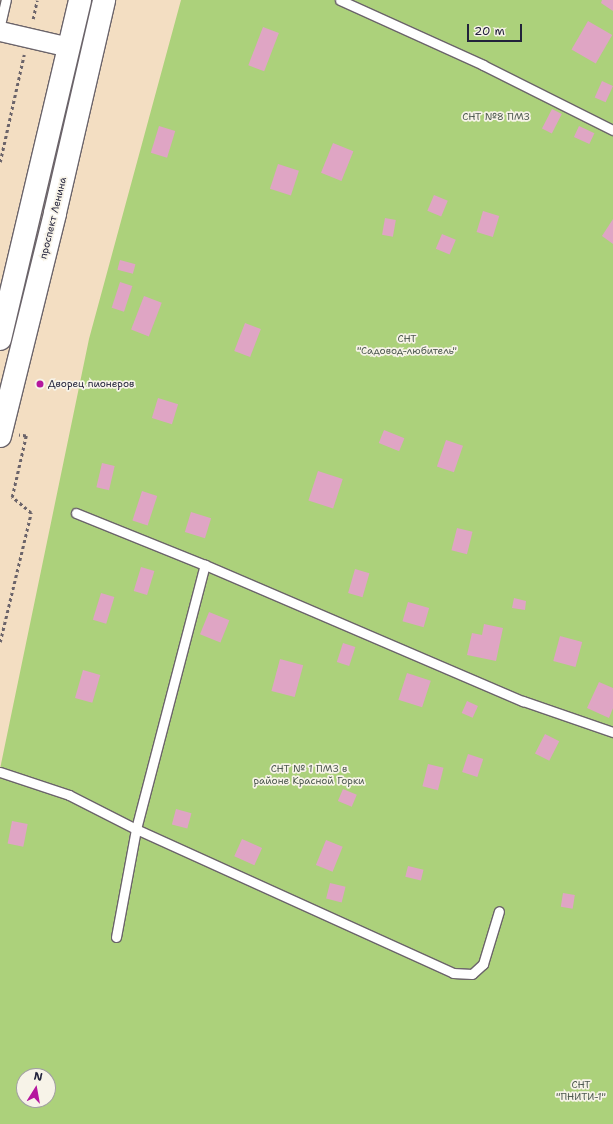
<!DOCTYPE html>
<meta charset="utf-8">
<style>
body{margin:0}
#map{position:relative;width:613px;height:1124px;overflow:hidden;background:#f3dec2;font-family:"Shantell Sans",sans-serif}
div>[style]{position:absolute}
.green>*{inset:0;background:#acd17b}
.building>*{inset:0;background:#dfa5c4;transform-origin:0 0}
.path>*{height:2.5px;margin-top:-1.25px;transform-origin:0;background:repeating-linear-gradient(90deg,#6b646a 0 3px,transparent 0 6px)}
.roads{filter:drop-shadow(1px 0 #6b646a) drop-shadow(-1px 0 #6b646a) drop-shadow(0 1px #6b646a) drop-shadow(0 -1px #6b646a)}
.service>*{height:9px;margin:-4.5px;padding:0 4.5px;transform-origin:4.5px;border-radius:4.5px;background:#fff}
.minor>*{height:19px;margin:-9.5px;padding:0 9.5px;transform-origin:9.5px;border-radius:9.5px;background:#fff}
.primary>*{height:22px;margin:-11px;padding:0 11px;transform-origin:11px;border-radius:11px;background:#fff}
.dots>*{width:11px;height:11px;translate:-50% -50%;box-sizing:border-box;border:2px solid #f7f3e8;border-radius:50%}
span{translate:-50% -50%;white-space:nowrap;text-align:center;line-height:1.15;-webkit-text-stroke:3.5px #f7f3e8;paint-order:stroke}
.park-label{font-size:10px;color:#4b574e}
.street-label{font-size:10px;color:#22223b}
.poi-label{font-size:10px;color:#22223b}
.left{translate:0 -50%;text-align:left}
.north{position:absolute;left:16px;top:1068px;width:40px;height:40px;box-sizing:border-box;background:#f7f3e8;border:1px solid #a29fa3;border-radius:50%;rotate:11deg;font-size:11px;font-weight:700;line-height:16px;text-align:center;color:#22223b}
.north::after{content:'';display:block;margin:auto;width:14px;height:18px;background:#b5179e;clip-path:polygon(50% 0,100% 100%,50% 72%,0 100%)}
.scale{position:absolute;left:467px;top:24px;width:55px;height:18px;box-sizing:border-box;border:2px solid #22223b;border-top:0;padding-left:5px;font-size:12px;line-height:14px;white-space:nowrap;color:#22223b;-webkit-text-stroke:3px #f7f3e8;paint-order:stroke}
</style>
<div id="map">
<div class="green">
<div style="clip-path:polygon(evenodd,181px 0,613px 0,613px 1124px,0 1124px,0 769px,89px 339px,181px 0,24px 1076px,48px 1076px,48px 1100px,24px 1100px,24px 1076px)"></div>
</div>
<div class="building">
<div style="clip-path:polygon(602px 0,613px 0,613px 11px,601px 3px)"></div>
<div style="left:588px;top:21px;width:28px;height:33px;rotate:30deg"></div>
<div style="left:263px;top:27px;width:17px;height:41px;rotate:21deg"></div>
<div style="left:602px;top:81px;width:12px;height:18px;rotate:24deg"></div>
<div style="left:552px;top:109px;width:11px;height:22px;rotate:27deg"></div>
<div style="left:159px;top:126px;width:17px;height:28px;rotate:17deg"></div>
<div style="left:579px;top:126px;width:17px;height:12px;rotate:25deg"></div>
<div style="left:333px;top:143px;width:22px;height:32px;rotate:22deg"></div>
<div style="left:278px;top:164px;width:22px;height:26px;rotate:18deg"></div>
<div style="left:434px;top:195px;width:15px;height:17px;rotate:23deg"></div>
<div style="left:483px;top:211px;width:17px;height:22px;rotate:17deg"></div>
<div style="left:385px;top:218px;width:11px;height:17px;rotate:10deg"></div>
<div style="clip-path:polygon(613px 219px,613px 244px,602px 236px)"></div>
<div style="left:442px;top:234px;width:15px;height:16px;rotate:23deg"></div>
<div style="left:120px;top:260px;width:16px;height:10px;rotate:15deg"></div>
<div style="left:120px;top:282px;width:13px;height:27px;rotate:18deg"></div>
<div style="left:144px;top:296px;width:19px;height:36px;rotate:21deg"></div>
<div style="left:245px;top:323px;width:17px;height:30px;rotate:21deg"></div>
<div style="left:158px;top:398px;width:21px;height:21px;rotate:17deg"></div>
<div style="left:384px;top:430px;width:22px;height:14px;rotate:22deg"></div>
<div style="left:446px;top:440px;width:18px;height:28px;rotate:19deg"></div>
<div style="left:102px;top:463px;width:13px;height:25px;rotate:13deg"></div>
<div style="left:318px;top:471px;width:26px;height:31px;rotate:18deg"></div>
<div style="left:142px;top:491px;width:16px;height:31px;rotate:18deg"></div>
<div style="left:191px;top:512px;width:21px;height:21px;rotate:17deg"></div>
<div style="left:457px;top:528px;width:16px;height:23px;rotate:14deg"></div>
<div style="left:141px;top:567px;width:14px;height:25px;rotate:17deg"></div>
<div style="left:355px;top:569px;width:15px;height:25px;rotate:16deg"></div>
<div style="left:101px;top:593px;width:14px;height:28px;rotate:17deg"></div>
<div style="clip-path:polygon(514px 598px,526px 601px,525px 610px,512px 608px)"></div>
<div style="left:408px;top:602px;width:22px;height:20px;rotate:16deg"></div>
<div style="left:209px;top:612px;width:22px;height:24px;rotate:22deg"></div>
<div style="clip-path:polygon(484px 624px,503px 628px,496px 661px,467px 655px,472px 633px,482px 635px)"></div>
<div style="left:560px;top:636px;width:23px;height:26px;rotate:15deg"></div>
<div style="left:343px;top:643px;width:13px;height:20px;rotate:18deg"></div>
<div style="left:280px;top:659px;width:24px;height:33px;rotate:15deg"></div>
<div style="left:83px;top:670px;width:18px;height:29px;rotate:16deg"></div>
<div style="left:407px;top:673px;width:25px;height:28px;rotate:18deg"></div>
<div style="clip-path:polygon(599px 682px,613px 688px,613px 708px,609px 718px,587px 708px)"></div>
<div style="left:467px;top:701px;width:12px;height:13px;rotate:24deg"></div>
<div style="left:545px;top:734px;width:16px;height:22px;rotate:27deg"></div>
<div style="left:468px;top:754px;width:16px;height:19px;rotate:18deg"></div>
<div style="left:428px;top:764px;width:16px;height:23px;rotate:14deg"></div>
<div style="left:343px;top:789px;width:15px;height:13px;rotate:23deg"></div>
<div style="left:176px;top:809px;width:16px;height:16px;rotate:15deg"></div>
<div style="left:12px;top:821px;width:16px;height:23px;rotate:11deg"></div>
<div style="left:242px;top:839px;width:22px;height:19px;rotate:24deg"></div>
<div style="left:326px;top:840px;width:18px;height:27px;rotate:22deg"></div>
<div style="left:408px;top:866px;width:16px;height:11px;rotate:14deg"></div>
<div style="left:330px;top:883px;width:16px;height:16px;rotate:14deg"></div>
<div style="left:563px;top:893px;width:12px;height:14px;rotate:9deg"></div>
</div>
<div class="path">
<div style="left:33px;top:19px;width:19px;rotate:-78deg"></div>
<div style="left:0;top:162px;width:110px;rotate:-77.4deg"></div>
<div style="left:0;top:642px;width:133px;rotate:-76.5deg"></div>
<div style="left:31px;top:513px;width:25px;rotate:-140deg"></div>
<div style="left:12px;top:497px;width:63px;rotate:-77.1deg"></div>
<div style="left:26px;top:436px;width:7px;rotate:-172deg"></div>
</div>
<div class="roads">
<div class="service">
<div style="left:340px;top:0;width:157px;rotate:24.4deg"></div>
<div style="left:483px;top:65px;width:145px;rotate:26.6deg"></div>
<div style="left:0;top:25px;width:26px;rotate:-77deg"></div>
<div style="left:76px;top:513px;width:139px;rotate:22deg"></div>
<div style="left:0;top:772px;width:73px;rotate:18.4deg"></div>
<div style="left:69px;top:795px;width:75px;rotate:26.9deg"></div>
<div style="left:136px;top:829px;width:348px;rotate:24.4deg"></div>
<div style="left:453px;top:973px;width:19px;rotate:3deg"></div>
<div style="left:472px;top:974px;width:15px;rotate:-42deg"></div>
<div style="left:483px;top:964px;width:55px;rotate:-73.2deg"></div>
<div style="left:116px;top:937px;width:110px;rotate:-79.5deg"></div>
<div style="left:136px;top:829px;width:273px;rotate:-75.4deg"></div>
<div style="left:205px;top:565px;width:346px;rotate:23.2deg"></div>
<div style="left:523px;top:701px;width:95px;rotate:19deg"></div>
</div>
<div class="minor">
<div style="left:0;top:31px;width:71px;rotate:13.1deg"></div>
</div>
<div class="primary">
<div style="left:0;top:339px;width:348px;rotate:-76.7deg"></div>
<div style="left:0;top:436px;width:230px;rotate:-76.1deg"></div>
<div style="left:55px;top:213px;width:219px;rotate:-77deg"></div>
</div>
</div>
<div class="dots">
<div style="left:40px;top:384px;background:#b5179e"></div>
</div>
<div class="park-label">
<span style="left:496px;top:117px">СНТ №8 ПМЗ</span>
<span style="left:407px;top:344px">СНТ<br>"Садовод-любитель"</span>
<span style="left:309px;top:774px">СНТ № 1 ПМЗ в<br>районе Красной Горки</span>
<span style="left:581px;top:1090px">СНТ<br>"ПНИТИ-1"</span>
</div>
<div class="street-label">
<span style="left:53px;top:218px;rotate:-76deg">проспект Ленина</span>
</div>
<div class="poi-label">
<span class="left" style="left:48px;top:384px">Дворец пионеров</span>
</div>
<div class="north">N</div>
<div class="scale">20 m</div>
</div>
